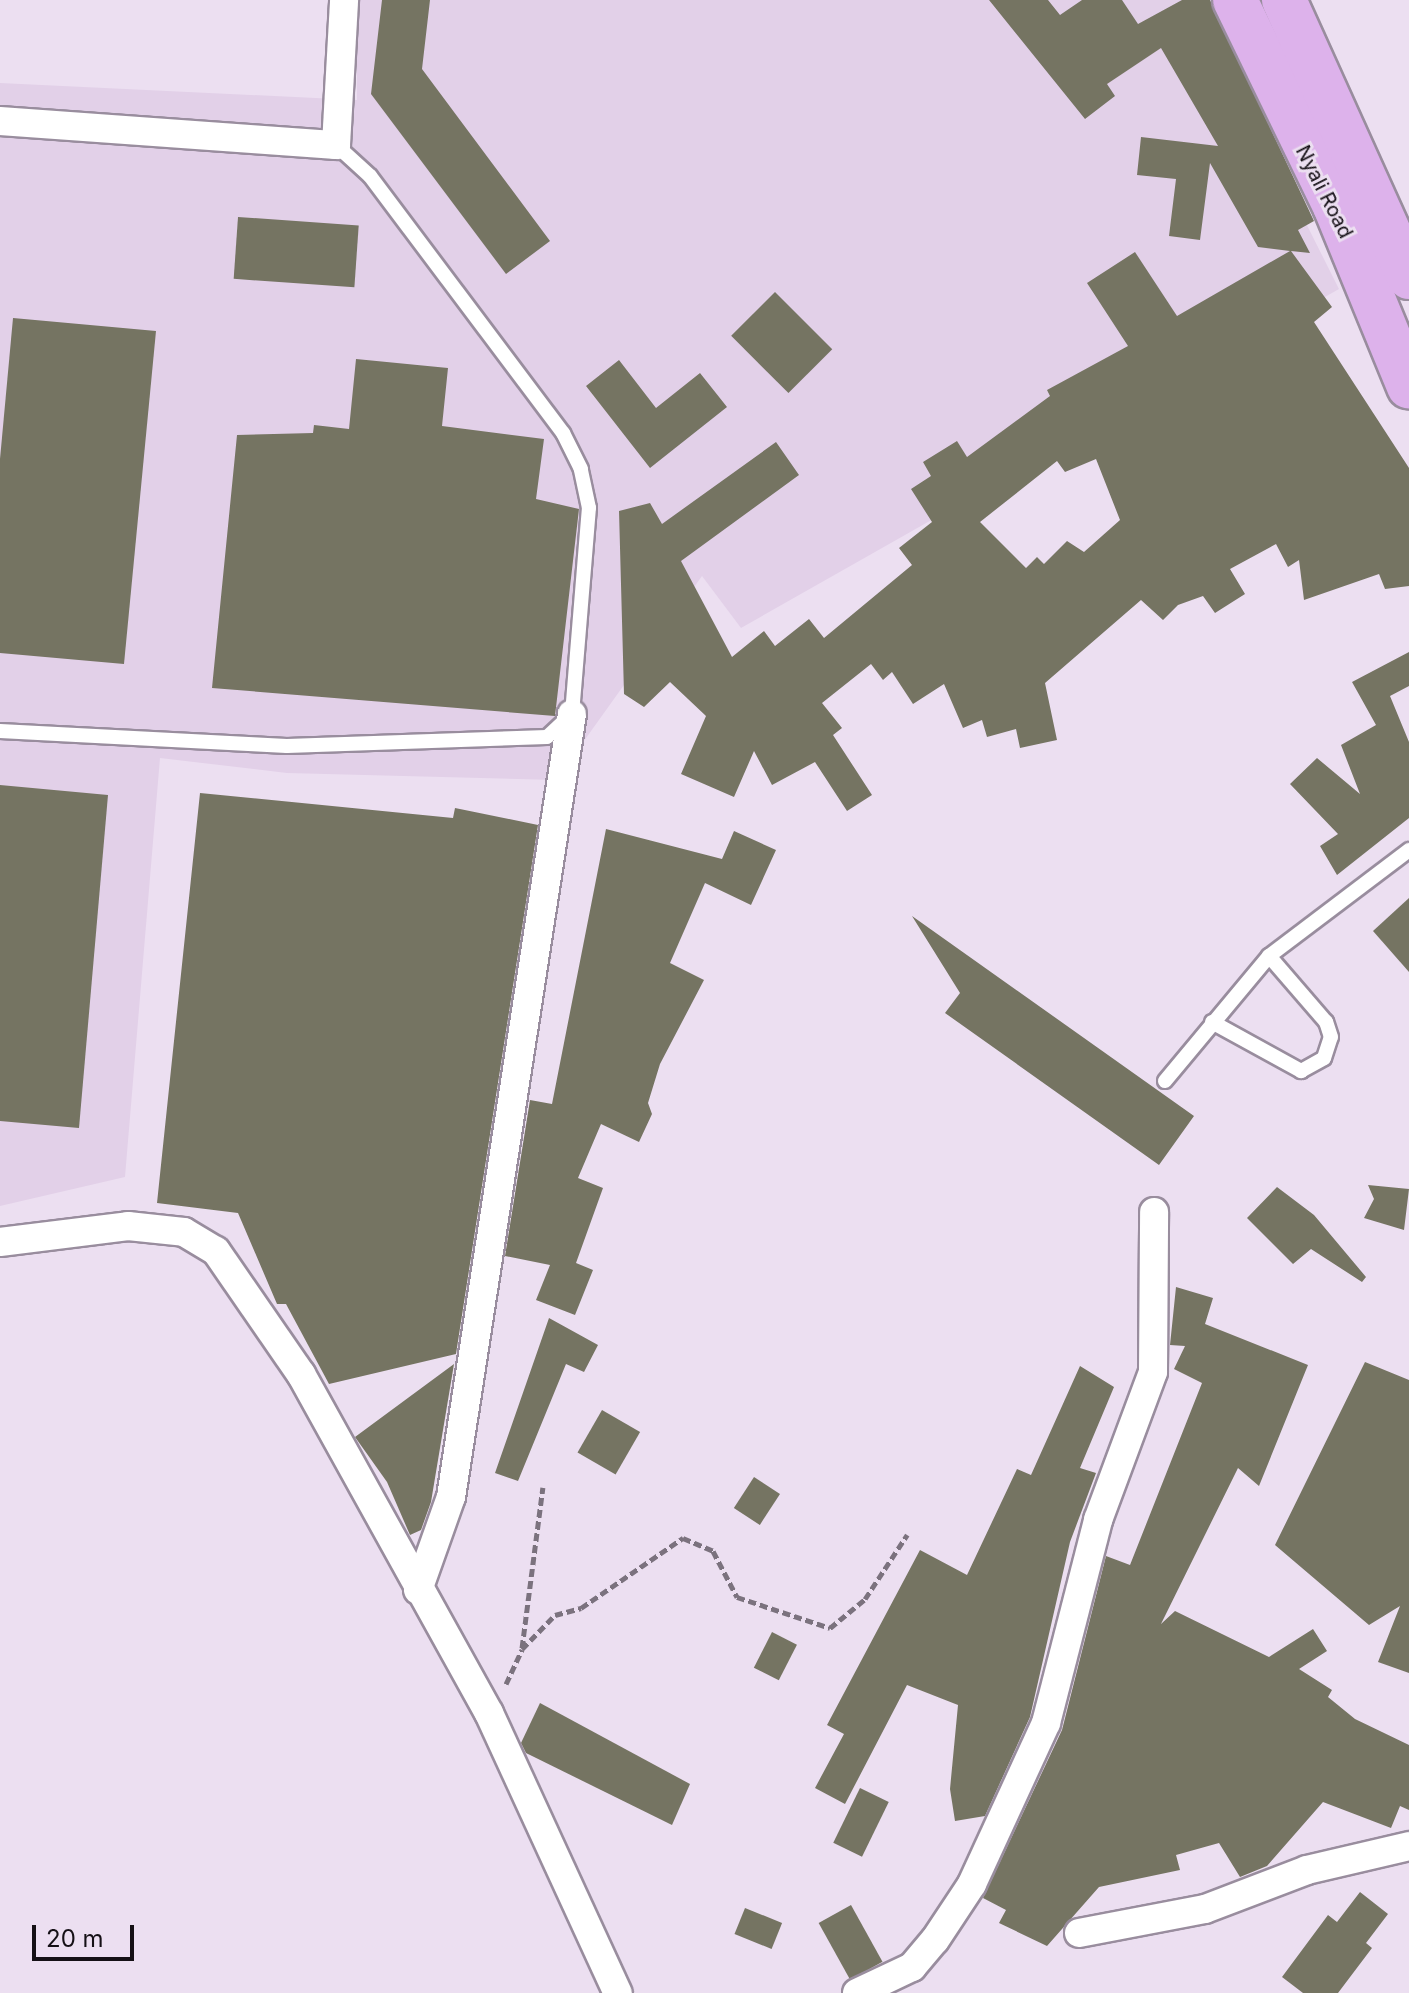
<!DOCTYPE html>
<style>
body{margin:0}
#map{position:relative;width:1409px;height:1993px;overflow:hidden;background:#ecdff1;font-family:Inter,sans-serif}
div>[style]{position:absolute}
.built>*{inset:0;background:#e2d0e8}
.building>*{inset:0;background:#757462;transform-origin:0 0}
.path>*{height:5px;margin-top:-2.5px;transform-origin:0;background:repeating-linear-gradient(90deg,#7b727e 0 8px,transparent 0 12px)}
.roads{filter:drop-shadow(2px 0 #998d9e) drop-shadow(-2px 0 #998d9e) drop-shadow(0 2px #998d9e) drop-shadow(0 -2px #998d9e)}
.lane>*{height:14px;margin:-7px;padding:0 7px;transform-origin:7px;border-radius:7px;background:#fff}
.street>*{height:28px;margin:-14px;padding:0 14px;transform-origin:14px;border-radius:14px;background:#fff}
.highway>*{height:44px;margin:-22px;padding:0 22px;transform-origin:22px;border-radius:22px;background:#ddb2eb}
span{translate:-50% -50%;white-space:nowrap;text-align:center;line-height:1.15;-webkit-text-stroke:6px #ecdff1;paint-order:stroke}
.street-label{font-size:20px;color:#151016}
.scale{position:absolute;left:32px;top:1925px;width:102px;height:36px;box-sizing:border-box;border:4px solid #151016;border-top:0;padding-left:10px;font-size:24px;line-height:28px;white-space:nowrap;color:#151016;-webkit-text-stroke:6px #ecdff1;paint-order:stroke}
</style>
<div id="map">
<div class="built">
<div style="clip-path:polygon(357px 0,1194px 0,1339px 289px,741px 628px,702px 576px,556px 780px,287px 773px,160px 758px,125px 1177px,0 1206px,0 83px,357px 100px)"></div>
</div>
<div class="building">
<div style="clip-path:polygon(382px 0,430px 0,422px 69px,550px 241px,506px 274px,371px 94px)"></div>
<div style="clip-path:polygon(evenodd,989px 0,1048px 0,1060px 15px,1082px 0,1122px 0,1138px 24px,1182px 0,1210px 0,1314px 221px,1298px 230px,1310px 253px,1291px 251px,1332px 307px,1314px 322px,1409px 468px,1409px 586px,1385px 589px,1379px 574px,1304px 600px,1299px 560px,1288px 567px,1276px 544px,1230px 569px,1245px 594px,1215px 613px,1203px 596px,1178px 605px,1163px 620px,1141px 600px,1045px 683px,1057px 740px,1020px 748px,1016px 729px,987px 737px,982px 720px,963px 728px,944px 684px,913px 704px,892px 672px,883px 680px,871px 664px,822px 703px,842px 728px,833px 735px,872px 795px,847px 811px,815px 762px,772px 785px,754px 751px,734px 797px,681px 774px,706px 716px,670px 682px,644px 707px,624px 694px,619px 511px,650px 503px,662px 524px,776px 442px,799px 475px,681px 561px,732px 657px,764px 631px,775px 646px,809px 619px,824px 638px,912px 565px,899px 548px,932px 522px,911px 489px,931px 476px,923px 462px,957px 441px,967px 457px,1050px 396px,1047px 390px,1128px 346px,1087px 283px,1135px 252px,1177px 316px,1290px 251px,1258px 247px,1210px 163px,1200px 240px,1169px 236px,1176px 179px,1137px 175px,1141px 137px,1218px 146px,1161px 48px,1107px 84px,1115px 96px,1085px 119px,989px 0,1096px 459px,1120px 520px,1084px 552px,1067px 541px,1044px 564px,1037px 557px,1026px 568px,980px 522px,1057px 461px,1065px 472px,1096px 459px)"></div>
<div style="left:238px;top:217px;width:121px;height:62px;rotate:4deg"></div>
<div style="left:775px;top:292px;width:81px;height:62px;rotate:45deg"></div>
<div style="clip-path:polygon(13px 318px,156px 331px,124px 664px,0 653px,0 459px)"></div>
<div style="clip-path:polygon(356px 359px,448px 368px,442px 426px,544px 439px,536px 499px,579px 509px,555px 716px,212px 688px,237px 435px,313px 433px,314px 425px,349px 429px)"></div>
<div style="clip-path:polygon(619px 360px,656px 408px,700px 373px,727px 407px,650px 468px,586px 386px)"></div>
<div style="clip-path:polygon(1409px 652px,1409px 686px,1390px 696px,1409px 742px,1409px 818px,1337px 875px,1320px 846px,1338px 834px,1290px 784px,1317px 758px,1360px 794px,1341px 745px,1376px 725px,1352px 682px)"></div>
<div style="clip-path:polygon(0 785px,108px 795px,79px 1128px,0 1121px)"></div>
<div style="clip-path:polygon(200px 793px,453px 818px,455px 808px,538px 825px,456px 1354px,329px 1384px,286px 1304px,277px 1304px,238px 1213px,157px 1203px)"></div>
<div style="clip-path:polygon(606px 829px,722px 859px,734px 831px,776px 850px,751px 905px,705px 883px,670px 963px,704px 980px,660px 1064px,648px 1103px,652px 1114px,639px 1142px,601px 1124px,578px 1178px,603px 1188px,576px 1263px,593px 1270px,575px 1315px,536px 1300px,550px 1265px,505px 1256px,530px 1100px,552px 1104px)"></div>
<div style="clip-path:polygon(1409px 898px,1409px 972px,1373px 931px)"></div>
<div style="clip-path:polygon(912px 916px,1194px 1116px,1159px 1165px,945px 1013px,960px 993px)"></div>
<div style="clip-path:polygon(1368px 1185px,1409px 1189px,1404px 1230px,1364px 1218px,1374px 1199px)"></div>
<div style="clip-path:polygon(1277px 1187px,1314px 1215px,1366px 1277px,1362px 1282px,1311px 1249px,1293px 1264px,1247px 1218px)"></div>
<div style="clip-path:polygon(1176px 1287px,1213px 1298px,1205px 1324px,1308px 1365px,1259px 1486px,1238px 1468px,1161px 1624px,1175px 1611px,1269px 1657px,1313px 1629px,1327px 1651px,1299px 1669px,1332px 1690px,1328px 1697px,1355px 1719px,1409px 1745px,1409px 1810px,1400px 1806px,1391px 1828px,1323px 1802px,1267px 1866px,1240px 1877px,1219px 1843px,1176px 1855px,1180px 1870px,1099px 1887px,1047px 1946px,999px 1923px,1006px 1910px,983px 1898px,1062px 1730px,1106px 1556px,1130px 1565px,1202px 1383px,1174px 1369px,1185px 1346px,1170px 1345px)"></div>
<div style="clip-path:polygon(549px 1318px,598px 1345px,584px 1372px,566px 1364px,518px 1481px,495px 1473px)"></div>
<div style="clip-path:polygon(1365px 1362px,1409px 1380px,1409px 1673px,1378px 1662px,1400px 1606px,1369px 1625px,1275px 1545px)"></div>
<div style="clip-path:polygon(454px 1364px,431px 1502px,421px 1530px,410px 1535px,387px 1482px,355px 1437px)"></div>
<div style="clip-path:polygon(1080px 1366px,1114px 1387px,1080px 1468px,1096px 1473px,1070px 1542px,1030px 1717px,985px 1816px,955px 1821px,950px 1789px,958px 1705px,907px 1685px,845px 1804px,815px 1788px,844px 1734px,827px 1725px,920px 1550px,967px 1575px,1017px 1469px,1031px 1475px)"></div>
<div style="left:602px;top:1410px;width:44px;height:49px;rotate:30deg"></div>
<div style="left:754px;top:1477px;width:31px;height:37px;rotate:33deg"></div>
<div style="left:772px;top:1632px;width:28px;height:40px;rotate:27deg"></div>
<div style="clip-path:polygon(540px 1703px,690px 1784px,672px 1825px,526px 1753px,521px 1743px)"></div>
<div style="left:860px;top:1788px;width:32px;height:61px;rotate:26deg"></div>
<div style="clip-path:polygon(1360px 1892px,1388px 1914px,1366px 1943px,1372px 1948px,1338px 1993px,1303px 1993px,1282px 1977px,1328px 1915px,1337px 1922px)"></div>
<div style="left:851px;top:1905px;width:65px;height:37px;rotate:61deg"></div>
<div style="left:745px;top:1908px;width:40px;height:28px;rotate:22deg"></div>
</div>
<div class="path">
<div style="left:522px;top:1648px;width:162px;rotate:-82.6deg"></div>
<div style="left:506px;top:1684px;width:38px;rotate:-65deg"></div>
<div style="left:522px;top:1649px;width:47px;rotate:-45.9deg"></div>
<div style="left:555px;top:1615px;width:27px;rotate:-15deg"></div>
<div style="left:581px;top:1608px;width:124px;rotate:-34.5deg"></div>
<div style="left:683px;top:1538px;width:33px;rotate:23deg"></div>
<div style="left:713px;top:1551px;width:52px;rotate:62.4deg"></div>
<div style="left:737px;top:1597px;width:98px;rotate:18.4deg"></div>
<div style="left:830px;top:1628px;width:45px;rotate:-39.6deg"></div>
<div style="left:865px;top:1599px;width:77px;rotate:-56.7deg"></div>
</div>
<div class="roads">
<div class="lane">
<div style="left:0;top:731px;width:287px;rotate:3deg"></div>
<div style="left:287px;top:746px;width:260px;rotate:-2deg"></div>
<div style="left:547px;top:737px;width:34px;rotate:-43deg"></div>
<div style="left:572px;top:714px;width:207px;rotate:-85.3deg"></div>
<div style="left:589px;top:508px;width:40px;rotate:-102deg"></div>
<div style="left:581px;top:469px;width:40px;rotate:-116.6deg"></div>
<div style="left:563px;top:433px;width:321px;rotate:-126.9deg"></div>
<div style="left:370px;top:176px;width:46px;rotate:-137.6deg"></div>
<div style="left:1212px;top:1022px;width:102px;rotate:28.8deg"></div>
<div style="left:1301px;top:1071px;width:26px;rotate:-29deg"></div>
<div style="left:1324px;top:1058px;width:22px;rotate:-72deg"></div>
<div style="left:1331px;top:1037px;width:16px;rotate:-108deg"></div>
<div style="left:1326px;top:1022px;width:87px;rotate:-130.8deg"></div>
<div style="left:1165px;top:1081px;width:163px;rotate:-50.2deg"></div>
<div style="left:1269px;top:956px;width:176px;rotate:-37.1deg"></div>
</div>
<div class="street">
<div style="left:0;top:121px;width:337px;rotate:4.1deg"></div>
<div style="left:336px;top:145px;width:145px;rotate:-86.8deg"></div>
<div style="left:0;top:1242px;width:129px;rotate:-7.1deg"></div>
<div style="left:128px;top:1226px;width:56px;rotate:6.1deg"></div>
<div style="left:184px;top:1232px;width:37px;rotate:31deg"></div>
<div style="left:216px;top:1251px;width:150px;rotate:55.4deg"></div>
<div style="left:301px;top:1374px;width:388px;rotate:61deg"></div>
<div style="left:489px;top:1713px;width:308px;rotate:65.3deg"></div>
<div style="left:418px;top:1590px;width:99px;rotate:-70.5deg"></div>
<div style="left:451px;top:1497px;width:792px;rotate:-81.22deg"></div>
<div style="left:1079px;top:1933px;width:128px;rotate:-10.8deg"></div>
<div style="left:1205px;top:1909px;width:109px;rotate:-20.9deg"></div>
<div style="left:1307px;top:1870px;width:105px;rotate:-13.2deg"></div>
<div style="left:857px;top:1993px;width:61px;rotate:-25.3deg"></div>
<div style="left:912px;top:1967px;width:35px;rotate:-50deg"></div>
<div style="left:935px;top:1940px;width:67px;rotate:-56.5deg"></div>
<div style="left:972px;top:1884px;width:177px;rotate:-65.3deg"></div>
<div style="left:1046px;top:1723px;width:210px;rotate:-75.6deg"></div>
<div style="left:1098px;top:1520px;width:158px;rotate:-69.6deg"></div>
<div style="left:1153px;top:1372px;width:160px;rotate:-89.6deg"></div>
</div>
<div class="highway">
<div style="left:1235px;top:0;width:229px;rotate:64.1deg"></div>
<div style="left:1335px;top:206px;width:195px;rotate:67.7deg"></div>
<div style="left:1284px;top:0;width:304px;rotate:65.7deg"></div>
</div>
</div>
<div class="street-label">
<span style="left:1324px;top:192px;rotate:63deg">Nyali Road</span>
</div>
<div class="scale">20 m</div>
</div>
